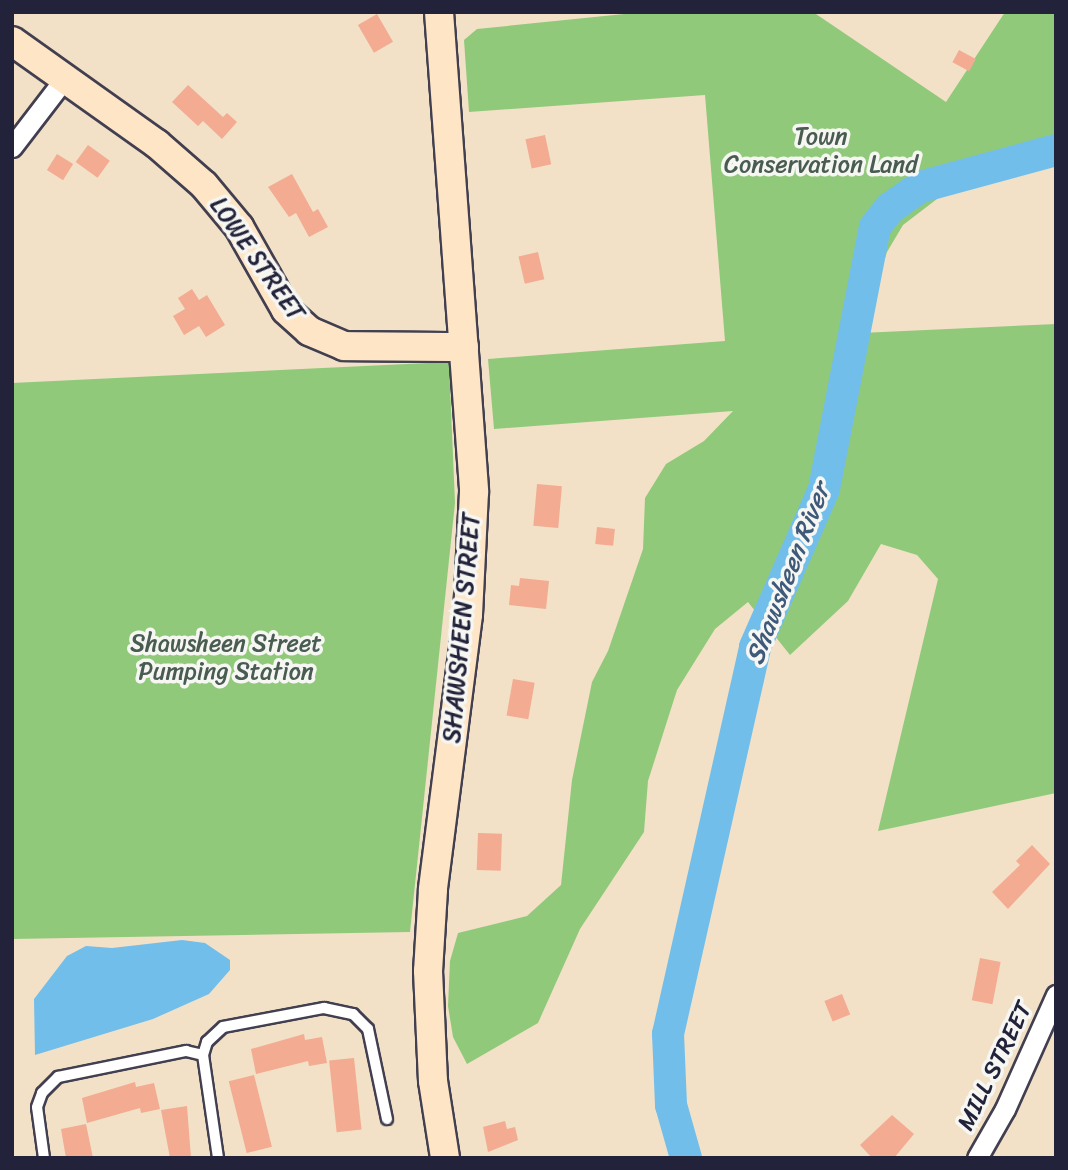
<!DOCTYPE html>
<style>
body{margin:0}
#map{position:relative;width:1068px;height:1170px;overflow:hidden;background:#f2e1c7;font-family:Sriracha,sans-serif}
div>[style]{position:absolute}
.green>*{inset:0;background:#91c97b}
.water>*{inset:0;background:#71beeb}
.river>*{height:32px;margin:-16px;padding:0 16px;transform-origin:16px;border-radius:16px;background:#71beeb}
.building>*{inset:0;background:#f3ab92;transform-origin:0 0}
.roads{filter:drop-shadow(2px 0 #413f50) drop-shadow(-2px 0 #413f50) drop-shadow(0 2px #413f50) drop-shadow(0 -2px #413f50)}
.lane>*{height:10px;margin:-5px;padding:0 5px;transform-origin:5px;border-radius:5px;background:#fff}
.street>*{height:19px;margin:-9.5px;padding:0 9.5px;transform-origin:9.5px;border-radius:9.5px;background:#fff}
.secondary>*{height:28px;margin:-14px;padding:0 14px;transform-origin:14px;border-radius:14px;background:#fee5c5}
span{translate:-50% -50%;white-space:nowrap;text-align:center;line-height:1.15;-webkit-text-stroke:7px #f6f6f2;paint-order:stroke}
.park-label{font-size:24px;color:#495c51}
.street-label{font-size:24px;color:#22223b}
.water-label{font-size:26px;color:#3e5979;font-style:italic}
.frame{position:absolute;inset:0;border:14px solid #22223b;pointer-events:none}
</style>
<div id="map">
<div class="green">
<div style="clip-path:polygon(644px 12px,813px 12px,946px 102px,1005px 12px,1056px 12px,1056px 148px,999px 169px,971px 173px,903px 225px,887px 252px,861px 333px,1056px 324px,1056px 793px,878px 831px,938px 579px,917px 555px,881px 544px,848px 601px,790px 655px,748px 602px,715px 629px,677px 690px,648px 781px,644px 832px,580px 929px,538px 1023px,467px 1064px,453px 1037px,448px 1006px,450px 961px,458px 933px,527px 916px,561px 885px,572px 780px,592px 682px,608px 651px,643px 549px,645px 498px,666px 464px,704px 441px,733px 411px,494px 429px,488px 359px,725px 341px,705px 95px,469px 112px,464px 40px,477px 29px)"></div>
<div style="clip-path:polygon(449px 362px,455px 503px,410px 932px,12px 939px,12px 383px)"></div>
</div>
<div class="water">
<div style="clip-path:polygon(182px 940px,205px 943px,230px 960px,230px 970px,209px 994px,153px 1019px,35px 1055px,34px 999px,67px 956px,86px 946px,112px 948px)"></div>
</div>
<div class="river">
<div style="left:686px;top:1158px;width:55px;rotate:-105.8deg"></div>
<div style="left:671px;top:1105px;width:71px;rotate:-92.4deg"></div>
<div style="left:668px;top:1034px;width:397px;rotate:-77.3deg"></div>
<div style="left:755px;top:647px;width:172px;rotate:-66.4deg"></div>
<div style="left:824px;top:489px;width:267px;rotate:-79deg"></div>
<div style="left:875px;top:227px;width:24px;rotate:-52deg"></div>
<div style="left:890px;top:208px;width:37px;rotate:-35deg"></div>
<div style="left:920px;top:187px;width:141px;rotate:-15.2deg"></div>
</div>
<div class="building">
<div style="left:377px;top:14px;width:32px;height:22px;rotate:60deg"></div>
<div style="left:959px;top:50px;width:19px;height:14px;rotate:28deg"></div>
<div style="clip-path:polygon(188px 85px,223px 117px,227px 113px,237px 122px,222px 139px,203px 121px,198px 126px,172px 102px)"></div>
<div style="left:545px;top:135px;width:30px;height:20px;rotate:78deg"></div>
<div style="left:88px;top:145px;width:27px;height:21px;rotate:36deg"></div>
<div style="left:57px;top:154px;width:19px;height:19px;rotate:32deg"></div>
<div style="clip-path:polygon(292px 174px,313px 212px,318px 209px,328px 227px,309px 237px,296px 213px,289px 217px,268px 187px)"></div>
<div style="left:538px;top:252px;width:28px;height:20px;rotate:77deg"></div>
<div style="clip-path:polygon(192px 289px,199px 300px,207px 295px,225px 325px,206px 337px,199px 326px,184px 335px,173px 316px,185px 309px,178px 298px)"></div>
<div style="left:537px;top:484px;width:25px;height:42px;rotate:5deg"></div>
<div style="left:597px;top:527px;width:18px;height:17px;rotate:6deg"></div>
<div style="clip-path:polygon(520px 578px,549px 581px,546px 609px,509px 605px,511px 585px,519px 586px)"></div>
<div style="left:513px;top:679px;width:22px;height:37px;rotate:10deg"></div>
<div style="left:478px;top:833px;width:24px;height:37px;rotate:2deg"></div>
<div style="clip-path:polygon(1032px 845px,1050px 864px,1008px 909px,992px 892px,1020px 865px,1016px 861px)"></div>
<div style="left:980px;top:958px;width:21px;height:43px;rotate:11deg"></div>
<div style="left:842px;top:994px;width:22px;height:19px;rotate:68deg"></div>
<div style="clip-path:polygon(304px 1034px,305px 1040px,322px 1037px,327px 1063px,309px 1066px,308px 1061px,256px 1074px,251px 1049px)"></div>
<div style="left:354px;top:1058px;width:72px;height:25px;rotate:84deg"></div>
<div style="left:254px;top:1075px;width:74px;height:26px;rotate:76deg"></div>
<div style="clip-path:polygon(135px 1082px,136px 1087px,154px 1083px,160px 1109px,141px 1113px,140px 1108px,87px 1123px,82px 1098px)"></div>
<div style="clip-path:polygon(187px 1106px,191px 1158px,170px 1158px,161px 1110px)"></div>
<div style="clip-path:polygon(892px 1115px,914px 1134px,894px 1158px,872px 1158px,860px 1145px)"></div>
<div style="clip-path:polygon(505px 1121px,507px 1129px,515px 1127px,518px 1140px,488px 1152px,483px 1127px)"></div>
<div style="clip-path:polygon(86px 1124px,93px 1158px,66px 1158px,61px 1129px)"></div>
</div>
<div class="roads">
<div class="lane">
<div style="left:203px;top:1055px;width:104px;rotate:81.7deg"></div>
<div style="left:44px;top:1158px;width:51px;rotate:-97.8deg"></div>
<div style="left:37px;top:1107px;width:15px;rotate:-70deg"></div>
<div style="left:42px;top:1093px;width:23px;rotate:-45deg"></div>
<div style="left:58px;top:1077px;width:131px;rotate:-11.5deg"></div>
<div style="left:186px;top:1051px;width:17px;rotate:13deg"></div>
<div style="left:203px;top:1055px;width:14px;rotate:-73deg"></div>
<div style="left:207px;top:1042px;width:22px;rotate:-43deg"></div>
<div style="left:223px;top:1027px;width:103px;rotate:-10.7deg"></div>
<div style="left:324px;top:1008px;width:30px;rotate:12deg"></div>
<div style="left:353px;top:1014px;width:21px;rotate:45deg"></div>
<div style="left:368px;top:1029px;width:92px;rotate:78.1deg"></div>
</div>
<div class="street">
<div style="left:12px;top:147px;width:87px;rotate:-52.5deg"></div>
<div style="left:977px;top:1158px;width:56px;rotate:-60.3deg"></div>
<div style="left:1005px;top:1109px;width:125px;rotate:-65.9deg"></div>
</div>
<div class="secondary">
<div style="left:439px;top:12px;width:481px;rotate:85.8deg"></div>
<div style="left:474px;top:492px;width:123px;rotate:92.8deg"></div>
<div style="left:468px;top:615px;width:277px;rotate:97.3deg"></div>
<div style="left:433px;top:890px;width:81px;rotate:93.5deg"></div>
<div style="left:428px;top:971px;width:110px;rotate:87.4deg"></div>
<div style="left:433px;top:1081px;width:78px;rotate:81.1deg"></div>
<div style="left:12px;top:41px;width:178px;rotate:35.4deg"></div>
<div style="left:157px;top:144px;width:62px;rotate:41.1deg"></div>
<div style="left:204px;top:185px;width:55px;rotate:50.2deg"></div>
<div style="left:239px;top:227px;width:95px;rotate:60.5deg"></div>
<div style="left:286px;top:310px;width:31px;rotate:42deg"></div>
<div style="left:309px;top:331px;width:38px;rotate:23deg"></div>
<div style="left:344px;top:346px;width:120px;rotate:0.5deg"></div>
</div>
</div>
<div class="park-label">
<span style="left:821px;top:151px">Town<br>Conservation Land</span>
<span style="left:226px;top:658px">Shawsheen Street<br>Pumping Station</span>
</div>
<div class="street-label">
<span style="left:257px;top:259px;rotate:55deg">LOWE STREET</span>
<span style="left:462px;top:628px;rotate:-85deg">SHAWSHEEN STREET</span>
<span style="left:995px;top:1066px;rotate:-64deg">MILL STREET</span>
</div>
<div class="water-label">
<span style="left:788px;top:574px;rotate:-69deg">Shawsheen River</span>
</div>
<div class="frame"></div>
</div>
